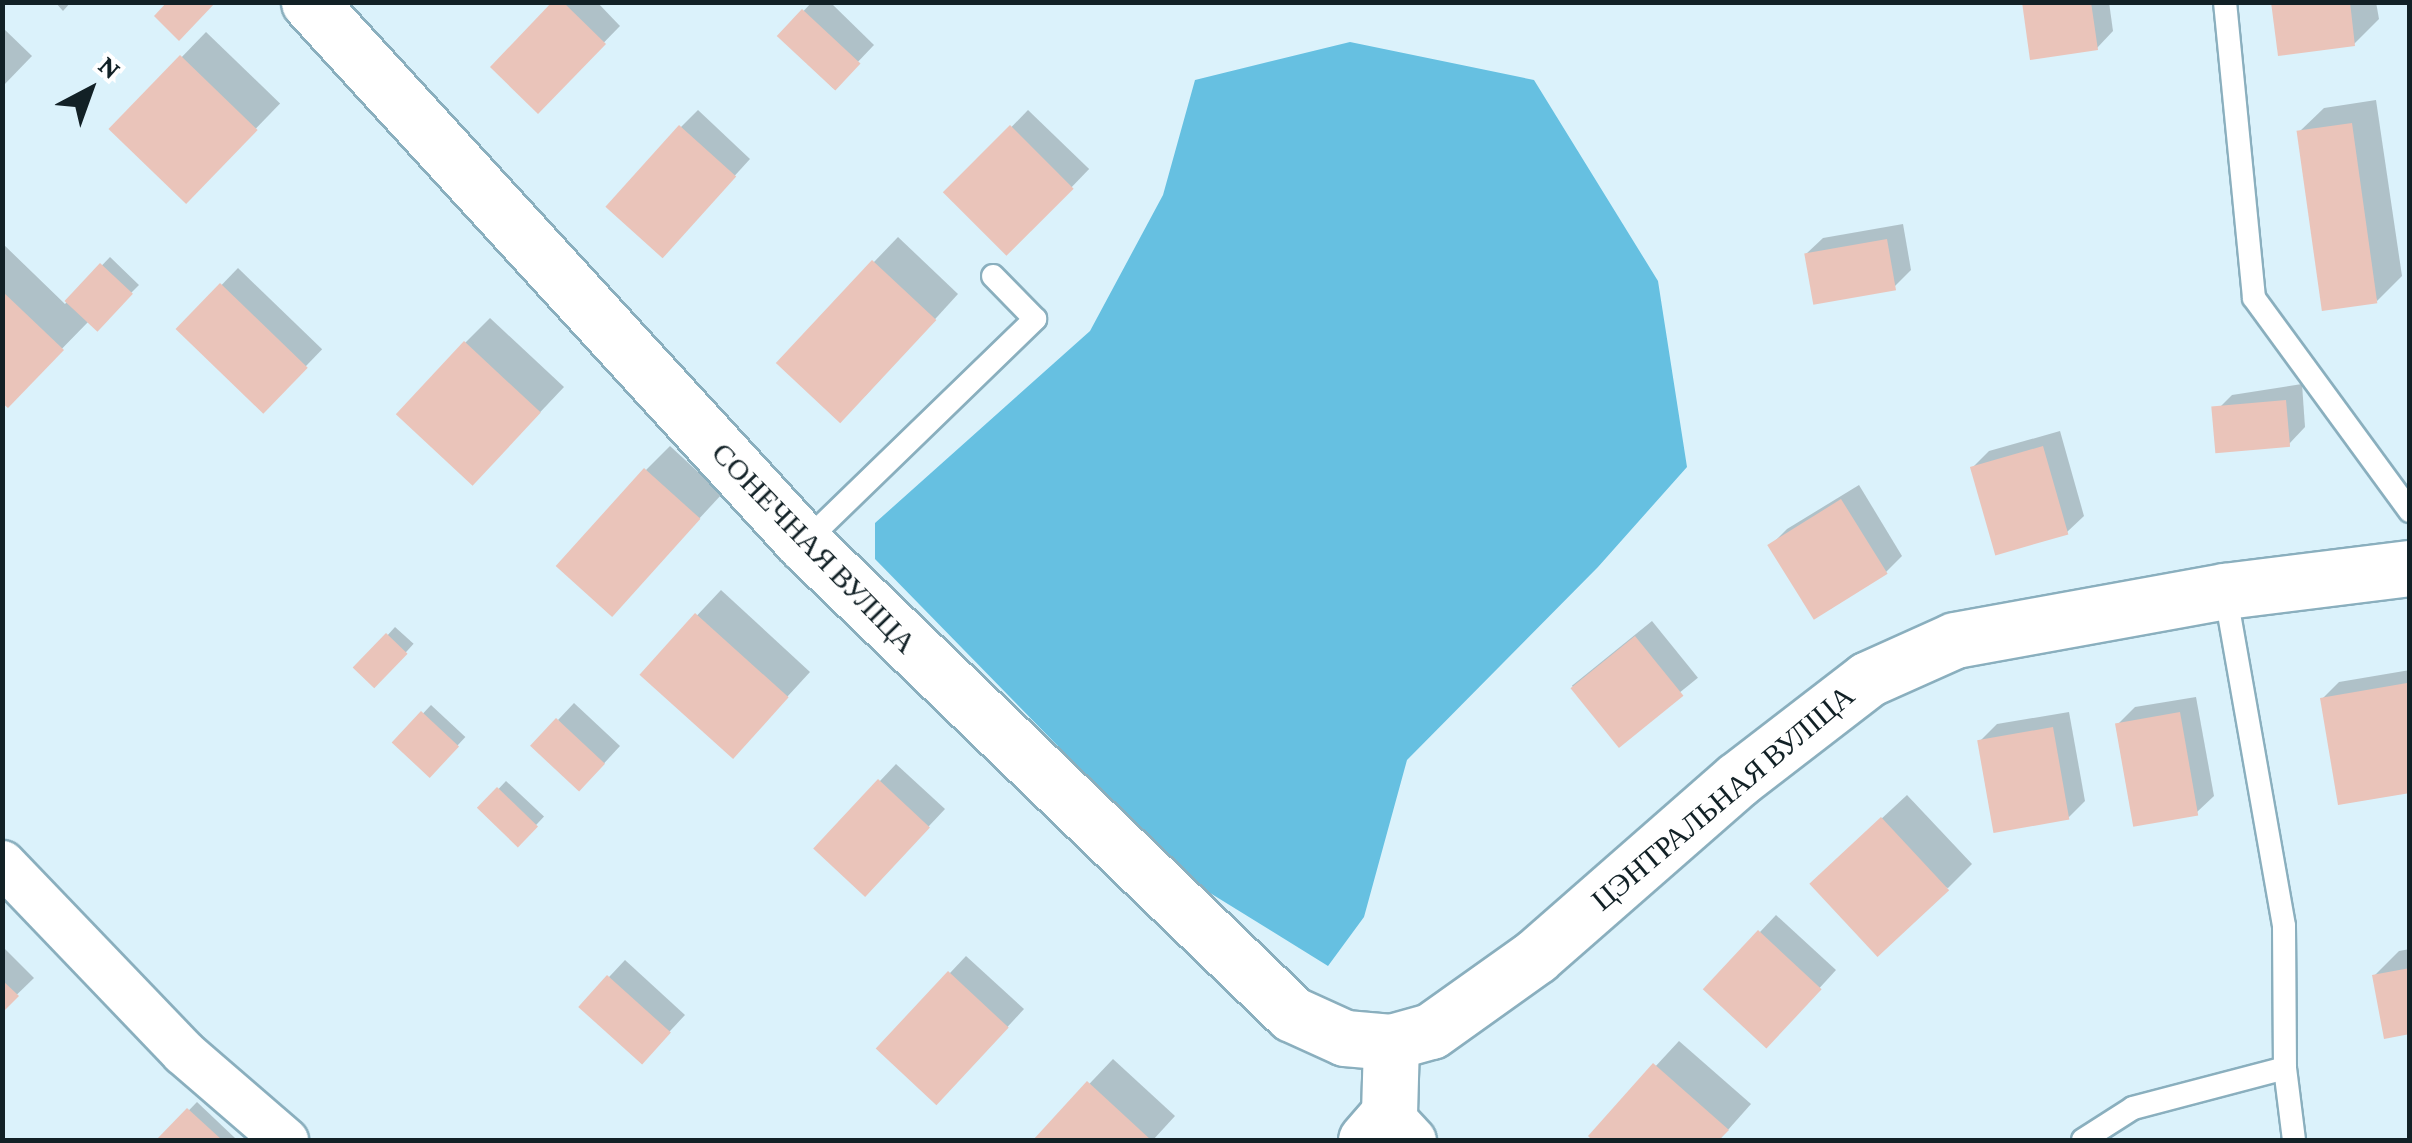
<!DOCTYPE html>
<meta charset="utf-8">
<style>
body{margin:0}
#map{position:relative;width:2412px;height:1143px;overflow:hidden;background:#dbf2fb;font-family:"Crimson Pro",serif}
div>[style]{position:absolute}
.forest>*{inset:0;background:#66c0e1}
.shadow>*{inset:0;background:#0003;transform-origin:0 0}
.building>*{inset:0;background:#eac4ba;transform-origin:0 0}
.roads{filter:drop-shadow(2px 0 #8aafbe) drop-shadow(-2px 0 #8aafbe) drop-shadow(0 2px #8aafbe) drop-shadow(0 -2px #8aafbe)}
.service>*{height:22px;margin:-11px;padding:0 11px;transform-origin:11px;border-radius:11px;background:#fff}
.minor>*{height:45px;margin:-22.5px;padding:0 22.5px;transform-origin:22.5px;border-radius:22.5px;background:#fff}
.tertiary>*{height:55px;margin:-27.5px;padding:0 27.5px;transform-origin:27.5px;border-radius:27.5px;background:#fff}
span{translate:-50% -50%;white-space:nowrap;text-align:center;line-height:1.15;-webkit-text-stroke:8px #fff;paint-order:stroke}
.street-label{font-size:30px;color:#122126}
.frame{position:absolute;inset:0;border:5px solid #122126;pointer-events:none}
.north{position:absolute;left:40px;top:40px;width:100px;height:100px;-webkit-text-stroke:8px #fff;paint-order:stroke;rotate:41deg;font-size:28px;font-weight:700;line-height:40px;text-align:center;color:#122126}
.north::after{content:'';display:block;margin:auto;width:35px;height:45px;background:#122126;clip-path:polygon(50% 0,100% 100%,50% 72%,0 100%)}
</style>
<div id="map">
<div class="forest">
<div style="clip-path:polygon(1350px 42px,1534px 80px,1658px 281px,1687px 467px,1598px 567px,1407px 760px,1364px 917px,1328px 966px,1189px 880px,875px 559px,875px 523px,1090px 331px,1163px 195px,1195px 80px)"></div>
</div>
<div class="shadow">
<div style="clip-path:polygon(55px 2px,71px 2px,63px 11px)"></div>
<div style="clip-path:polygon(556px 2px,597px 2px,620px 26px,538px 110px)"></div>
<div style="clip-path:polygon(812px 2px,830px 2px,874px 45px,833px 88px,780px 36px)"></div>
<div style="clip-path:polygon(2024px 2px,2109px 2px,2113px 31px,2097px 48px)"></div>
<div style="clip-path:polygon(2274px 2px,2376px 2px,2379px 19px,2354px 44px)"></div>
<div style="clip-path:polygon(2px 27px,32px 56px,2px 87px)"></div>
<div style="left:206px;top:32px;width:103px;height:136px;rotate:44deg"></div>
<div style="clip-path:polygon(2376px 100px,2402px 276px,2377px 301px,2299px 132px,2324px 108px)"></div>
<div style="clip-path:polygon(698px 110px,750px 159px,677px 239px,681px 127px)"></div>
<div style="left:1028px;top:110px;width:85px;height:116px;rotate:44deg"></div>
<div style="clip-path:polygon(1903px 224px,1911px 270px,1894px 287px,1806px 254px,1823px 238px)"></div>
<div style="clip-path:polygon(898px 237px,958px 294px,865px 396px,874px 262px)"></div>
<div style="clip-path:polygon(2px 243px,65px 304px,110px 257px,139px 285px,96px 328px,89px 321px,8px 404px,2px 399px)"></div>
<div style="left:238px;top:268px;width:117px;height:85px;rotate:44deg"></div>
<div style="clip-path:polygon(490px 318px,564px 387px,497px 458px,465px 343px)"></div>
<div style="clip-path:polygon(2302px 384px,2305px 427px,2289px 444px,2215px 412px,2232px 395px)"></div>
<div style="clip-path:polygon(2060px 431px,2084px 516px,2067px 532px,1972px 468px,1989px 451px)"></div>
<div style="clip-path:polygon(670px 446px,722px 494px,634px 589px,646px 470px)"></div>
<div style="clip-path:polygon(1859px 485px,1902px 556px,1886px 572px,1770px 546px,1787px 529px)"></div>
<div style="clip-path:polygon(721px 590px,810px 672px,755px 732px,642px 674px)"></div>
<div style="left:1652px;top:621px;width:73px;height:103px;rotate:51deg"></div>
<div style="left:395px;top:627px;width:25px;height:56px;rotate:42deg"></div>
<div style="clip-path:polygon(2410px 670px,2410px 791px,2322px 699px,2339px 682px)"></div>
<div style="clip-path:polygon(2196px 697px,2214px 796px,2197px 812px,2118px 724px,2135px 707px)"></div>
<div style="clip-path:polygon(574px 703px,620px 746px,597px 771px,558px 720px)"></div>
<div style="left:431px;top:705px;width:47px;height:52px;rotate:43deg"></div>
<div style="clip-path:polygon(2069px 712px,2085px 801px,2068px 818px,1980px 741px,1997px 724px)"></div>
<div style="clip-path:polygon(896px 764px,945px 809px,882px 876px,817px 848px)"></div>
<div style="left:506px;top:781px;width:52px;height:37px;rotate:43deg"></div>
<div style="clip-path:polygon(1907px 795px,1972px 864px,1948px 888px,1837px 860px)"></div>
<div style="clip-path:polygon(1776px 915px,1836px 970px,1783px 1028px,1760px 932px)"></div>
<div style="clip-path:polygon(2px 946px,34px 978px,2px 1009px)"></div>
<div style="clip-path:polygon(2410px 949px,2410px 1031px,2374px 976px,2399px 951px)"></div>
<div style="clip-path:polygon(966px 956px,1024px 1009px,954px 1085px,950px 973px)"></div>
<div style="clip-path:polygon(625px 960px,685px 1015px,657px 1045px,581px 1007px)"></div>
<div style="clip-path:polygon(1679px 1041px,1751px 1104px,1719px 1140px,1596px 1140px,1591px 1136px)"></div>
<div style="clip-path:polygon(1113px 1059px,1175px 1116px,1153px 1140px,1036px 1140px)"></div>
<div style="clip-path:polygon(197px 1102px,235px 1138px,232px 1140px,160px 1140px)"></div>
</div>
<div class="building">
<div style="clip-path:polygon(167px 2px,216px 2px,179px 41px,154px 16px)"></div>
<div style="clip-path:polygon(552px 2px,563px 2px,606px 44px,538px 114px,490px 67px)"></div>
<div style="clip-path:polygon(2022px 2px,2091px 2px,2098px 50px,2030px 60px)"></div>
<div style="clip-path:polygon(2271px 2px,2350px 2px,2355px 46px,2278px 56px)"></div>
<div style="left:802px;top:9px;width:80px;height:37px;rotate:43deg"></div>
<div style="left:180px;top:55px;width:108px;height:103px;rotate:44deg"></div>
<div style="left:2352px;top:123px;width:182px;height:56px;rotate:82deg"></div>
<div style="left:679px;top:125px;width:77px;height:110px;rotate:42deg"></div>
<div style="left:1010px;top:125px;width:90px;height:95px;rotate:45deg"></div>
<div style="left:1887px;top:239px;width:52px;height:84px;rotate:80deg"></div>
<div style="left:872px;top:260px;width:88px;height:141px;rotate:43deg"></div>
<div style="left:100px;top:263px;width:45px;height:52px;rotate:43deg"></div>
<div style="left:220px;top:283px;width:122px;height:64px;rotate:44deg"></div>
<div style="clip-path:polygon(2px 291px,64px 350px,8px 408px,2px 403px)"></div>
<div style="left:464px;top:341px;width:105px;height:100px;rotate:43deg"></div>
<div style="left:2286px;top:400px;width:47px;height:75px;rotate:85deg"></div>
<div style="left:2043px;top:446px;width:92px;height:76px;rotate:74deg"></div>
<div style="left:644px;top:468px;width:76px;height:132px;rotate:42deg"></div>
<div style="left:1841px;top:499px;width:88px;height:87px;rotate:58deg"></div>
<div style="left:695px;top:613px;width:126px;height:83px;rotate:42deg"></div>
<div style="left:386px;top:633px;width:30px;height:48px;rotate:44deg"></div>
<div style="left:1635px;top:636px;width:77px;height:83px;rotate:51deg"></div>
<div style="clip-path:polygon(2407px 683px,2410px 793px,2338px 805px,2320px 698px)"></div>
<div style="left:421px;top:711px;width:52px;height:43px;rotate:43deg"></div>
<div style="left:2180px;top:712px;width:105px;height:66px;rotate:80deg"></div>
<div style="left:556px;top:718px;width:67px;height:38px;rotate:43deg"></div>
<div style="left:2053px;top:727px;width:94px;height:77px;rotate:80deg"></div>
<div style="left:878px;top:779px;width:71px;height:95px;rotate:43deg"></div>
<div style="left:497px;top:787px;width:57px;height:29px;rotate:44deg"></div>
<div style="left:1881px;top:817px;width:100px;height:98px;rotate:47deg"></div>
<div style="left:1758px;top:930px;width:87px;height:81px;rotate:43deg"></div>
<div style="clip-path:polygon(2410px 968px,2410px 1034px,2384px 1039px,2372px 975px)"></div>
<div style="left:948px;top:971px;width:83px;height:106px;rotate:43deg"></div>
<div style="left:607px;top:975px;width:86px;height:43px;rotate:42deg"></div>
<div style="clip-path:polygon(2px 980px,19px 996px,2px 1013px)"></div>
<div style="clip-path:polygon(1653px 1063px,1729px 1130px,1719px 1140px,1592px 1140px,1588px 1136px)"></div>
<div style="clip-path:polygon(1087px 1081px,1151px 1140px,1033px 1140px)"></div>
<div style="clip-path:polygon(187px 1108px,222px 1140px,156px 1140px)"></div>
</div>
<div class="roads">
<div class="service">
<div style="left:2225px;top:2px;width:297px;rotate:84.4deg"></div>
<div style="left:2254px;top:298px;width:264px;rotate:53.8deg"></div>
<div style="left:804px;top:543px;width:322px;rotate:-44.1deg"></div>
<div style="left:1035px;top:319px;width:60px;rotate:-134.3deg"></div>
<div style="left:2225px;top:591px;width:340px;rotate:80deg"></div>
<div style="left:2284px;top:926px;width:142px;rotate:89.6deg"></div>
<div style="left:2285px;top:1068px;width:73px;rotate:82.9deg"></div>
<div style="left:2083px;top:1140px;width:59px;rotate:-32.6deg"></div>
<div style="left:2133px;top:1108px;width:157px;rotate:-14.7deg"></div>
</div>
<div class="minor">
<div style="left:2px;top:863px;width:262px;rotate:46.2deg"></div>
<div style="left:183px;top:1052px;width:135px;rotate:40.8deg"></div>
<div style="left:1389px;top:1114px;width:35px;rotate:47deg"></div>
</div>
<div class="tertiary">
<div style="left:309px;top:2px;width:733px;rotate:47.54deg"></div>
<div style="left:804px;top:543px;width:678px;rotate:43.98deg"></div>
<div style="left:1292px;top:1014px;width:58px;rotate:24.4deg"></div>
<div style="left:1345px;top:1038px;width:46px;rotate:5deg"></div>
<div style="left:1391px;top:1042px;width:41px;rotate:-15.4deg"></div>
<div style="left:1431px;top:1031px;width:129px;rotate:-35.5deg"></div>
<div style="left:1536px;top:956px;width:267px;rotate:-41.2deg"></div>
<div style="left:1737px;top:780px;width:165px;rotate:-37.6deg"></div>
<div style="left:1868px;top:679px;width:95px;rotate:-24.1deg"></div>
<div style="left:1955px;top:640px;width:274px;rotate:-10.3deg"></div>
<div style="left:2225px;top:591px;width:186px;rotate:-7.1deg"></div>
<div style="left:1366px;top:1140px;width:35px;rotate:-49deg"></div>
<div style="left:1389px;top:1114px;width:72px;rotate:-88.4deg"></div>
</div>
</div>
<div class="street-label">
<span style="left:814px;top:548px;rotate:46deg">СОНЕЧНАЯ ВУЛІЦА</span>
<span style="left:1723px;top:798px;rotate:-40deg">ЦЭНТРАЛЬНАЯ ВУЛІЦА</span>
</div>
<div class="frame"></div>
<div class="north">N</div>
</div>
